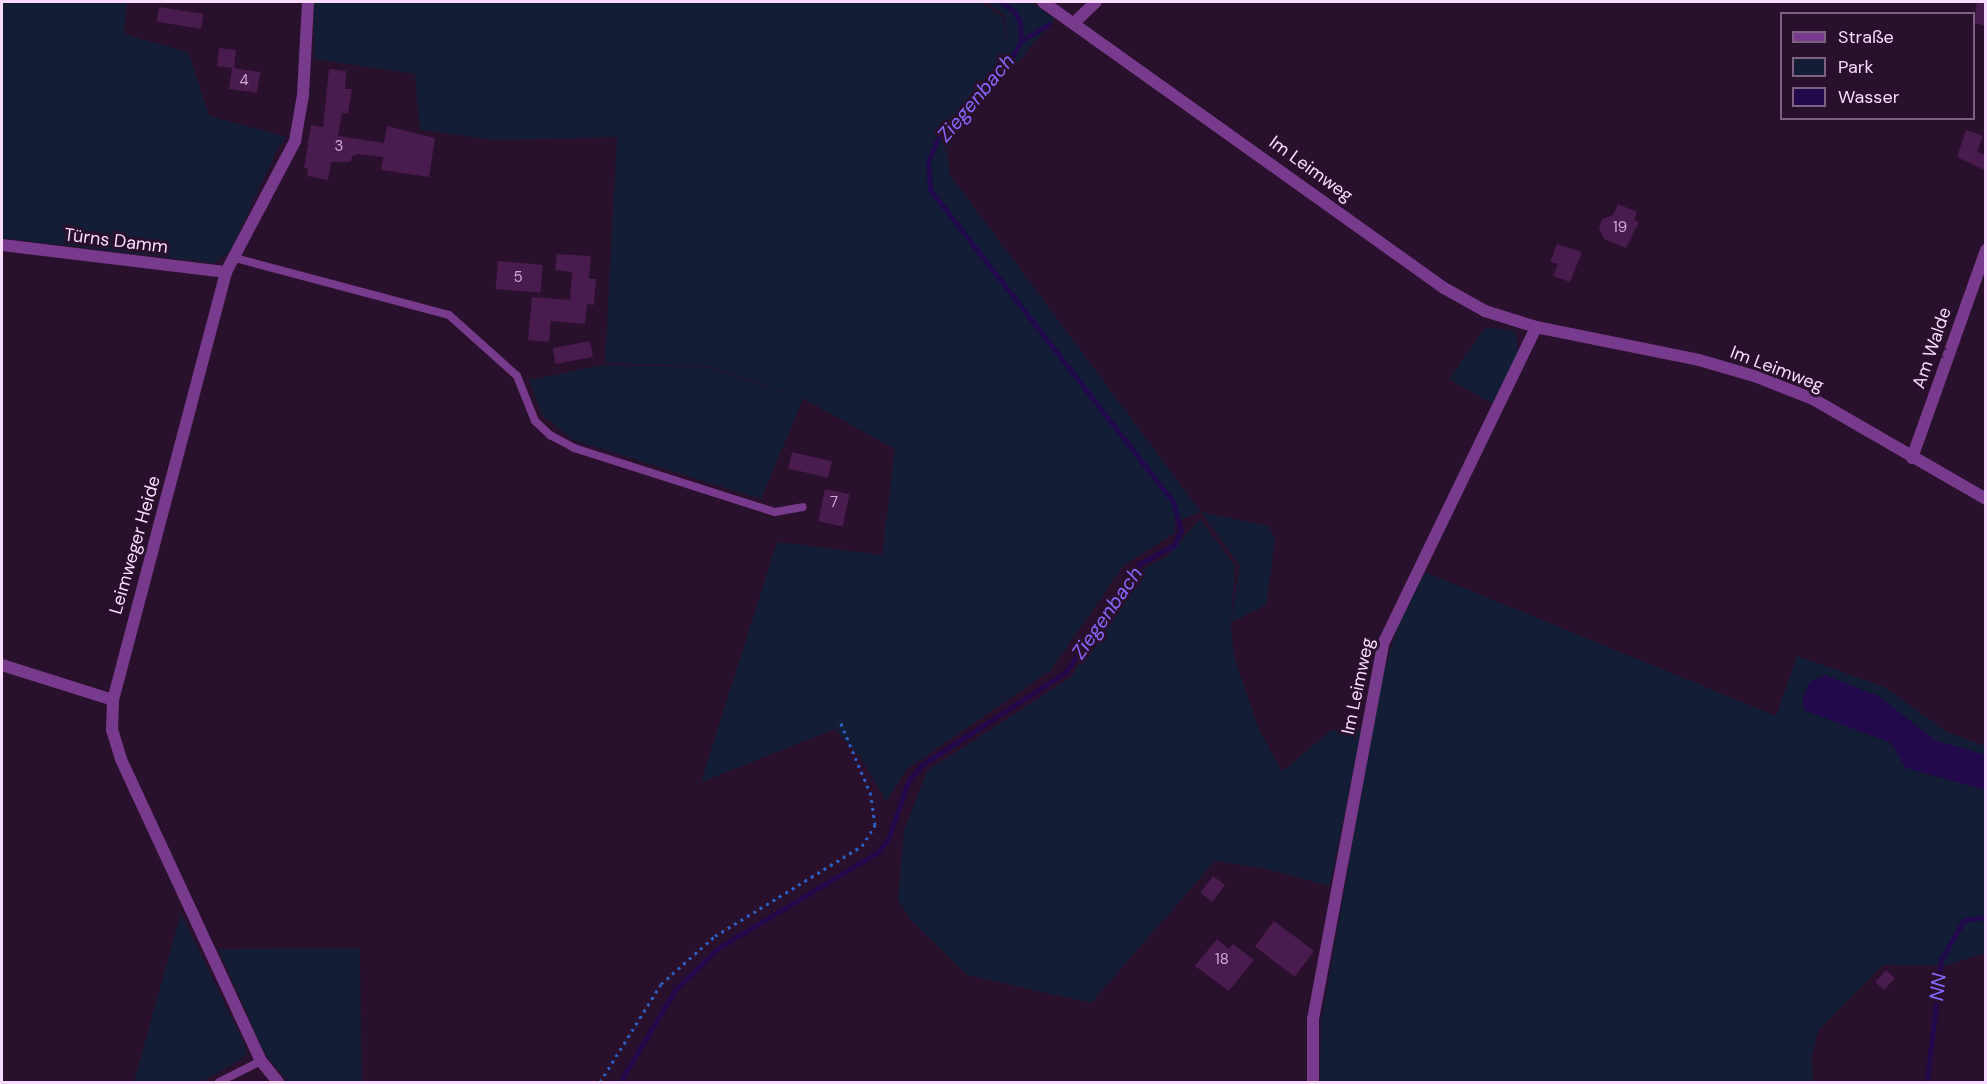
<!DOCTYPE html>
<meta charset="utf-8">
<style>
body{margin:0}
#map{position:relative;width:1987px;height:1084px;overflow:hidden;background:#29102c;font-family:"DM Sans",sans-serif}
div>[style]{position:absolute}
.green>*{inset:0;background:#131e36}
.water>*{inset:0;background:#21094c}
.stream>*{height:4.5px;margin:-2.25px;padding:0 2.25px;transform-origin:2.25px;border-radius:2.25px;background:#21094c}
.building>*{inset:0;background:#4a1b4e;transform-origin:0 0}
.path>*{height:3px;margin-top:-1.5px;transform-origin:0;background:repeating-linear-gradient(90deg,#2c5fc2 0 3px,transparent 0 7.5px)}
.service>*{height:8px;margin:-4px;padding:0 4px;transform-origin:4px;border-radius:4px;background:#783a8c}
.minor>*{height:12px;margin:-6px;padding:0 6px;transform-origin:6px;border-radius:6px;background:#783a8c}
span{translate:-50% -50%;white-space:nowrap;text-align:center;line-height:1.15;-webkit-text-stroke:6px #29102c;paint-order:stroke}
.number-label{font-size:15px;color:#cdabd3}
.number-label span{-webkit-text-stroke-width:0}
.street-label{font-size:18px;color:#f9dbff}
.water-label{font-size:20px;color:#8569ff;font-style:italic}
.frame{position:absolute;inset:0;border:3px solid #f9dbff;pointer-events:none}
.legend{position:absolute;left:1780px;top:12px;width:195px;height:108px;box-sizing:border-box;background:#29102c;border:2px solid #7c6180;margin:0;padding:8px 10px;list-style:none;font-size:18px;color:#f9dbff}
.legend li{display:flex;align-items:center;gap:12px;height:30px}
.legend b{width:30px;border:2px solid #7c6180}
</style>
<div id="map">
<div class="green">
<div style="clip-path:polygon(2px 2px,127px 2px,124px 34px,188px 52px,209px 116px,287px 137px,278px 148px,230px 251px,215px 263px,2px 238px)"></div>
<div style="clip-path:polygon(314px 2px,981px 2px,1002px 17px,1008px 45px,1004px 15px,986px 2px,1031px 2px,1055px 19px,963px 127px,947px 150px,950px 175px,1201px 512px,1269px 526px,1275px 540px,1266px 605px,1230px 623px,1235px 660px,1258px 727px,1282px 772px,1331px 730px,1361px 730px,1330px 886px,1266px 869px,1215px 861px,1091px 1003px,967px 975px,912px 921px,898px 900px,904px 831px,927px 771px,1071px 677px,1139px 571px,1167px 556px,1200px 519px,1235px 566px,1231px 621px,1240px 566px,1201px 512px,1174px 522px,1175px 533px,1124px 565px,1051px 670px,907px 769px,886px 801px,861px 758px,835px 729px,701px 782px,777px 542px,882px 555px,895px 449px,804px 399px,709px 366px,605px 363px,617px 137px,495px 140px,420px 130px,415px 74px,314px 59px)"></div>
<div style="clip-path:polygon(1486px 327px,1516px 331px,1518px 352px,1493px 404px,1449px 379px)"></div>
<div style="clip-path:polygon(603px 365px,708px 367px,803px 399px,761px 499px,573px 440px,542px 415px,529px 380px)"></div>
<div style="clip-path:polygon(1425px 572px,1776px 716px,1797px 656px,1885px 687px,1947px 732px,1985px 746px,1985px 755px,1935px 740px,1878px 696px,1825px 675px,1810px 682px,1803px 697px,1804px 710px,1891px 743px,1906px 768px,1986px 790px,1985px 953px,1944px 966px,1883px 965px,1818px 1031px,1812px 1056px,1813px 1082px,1320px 1082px,1321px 1022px,1382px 676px,1398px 626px)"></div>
<div style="clip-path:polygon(181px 913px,247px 1050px,245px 1057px,201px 1082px,134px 1082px)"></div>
<div style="clip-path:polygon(360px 948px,362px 1082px,288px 1082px,265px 1054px,218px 949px)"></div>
</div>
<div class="water">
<div style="clip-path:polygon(1825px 675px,1878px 696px,1935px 740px,1985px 755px,1985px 790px,1906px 768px,1891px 743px,1804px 710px,1803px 697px,1810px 682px)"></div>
</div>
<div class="stream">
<div style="left:1021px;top:41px;width:33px;rotate:-31deg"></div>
<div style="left:620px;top:1082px;width:107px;rotate:-59.1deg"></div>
<div style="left:675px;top:990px;width:59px;rotate:-44.3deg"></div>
<div style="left:717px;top:949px;width:187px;rotate:-31deg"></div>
<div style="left:877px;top:853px;width:17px;rotate:-50deg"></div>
<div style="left:888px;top:840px;width:61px;rotate:-71deg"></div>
<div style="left:908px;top:782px;width:22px;rotate:-51deg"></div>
<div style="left:922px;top:765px;width:171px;rotate:-32.9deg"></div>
<div style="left:1066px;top:672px;width:130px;rotate:-55.9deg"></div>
<div style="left:1139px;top:564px;width:40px;rotate:-28deg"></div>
<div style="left:1174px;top:545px;width:16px;rotate:-63deg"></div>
<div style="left:1181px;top:531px;width:30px;rotate:-105deg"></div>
<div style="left:1173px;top:502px;width:395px;rotate:-127.9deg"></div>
<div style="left:930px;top:190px;width:29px;rotate:-94deg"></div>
<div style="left:928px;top:161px;width:27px;rotate:-66deg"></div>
<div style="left:939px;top:136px;width:111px;rotate:-47.6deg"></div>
<div style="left:1014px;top:54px;width:15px;rotate:-62deg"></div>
<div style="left:1021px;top:41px;width:18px;rotate:-93deg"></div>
<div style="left:1020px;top:23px;width:13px;rotate:-117deg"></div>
<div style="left:1014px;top:11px;width:17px;rotate:-147deg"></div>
<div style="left:1927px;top:1082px;width:123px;rotate:-83.5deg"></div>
<div style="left:1941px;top:960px;width:46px;rotate:-60.1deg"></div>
<div style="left:1964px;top:920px;width:22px;rotate:-8deg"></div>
</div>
<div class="building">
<div style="clip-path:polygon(1977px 2px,1986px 2px,1986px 26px,1974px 23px)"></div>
<div style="left:159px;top:7px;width:45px;height:15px;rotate:9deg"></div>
<div style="clip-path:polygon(219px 48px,236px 50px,234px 68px,260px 72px,257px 93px,229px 89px,232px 68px,217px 66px)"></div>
<div style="clip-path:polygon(329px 69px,346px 71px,345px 89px,352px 89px,348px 114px,342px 113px,338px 136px,384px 143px,387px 126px,435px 138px,429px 177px,381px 170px,383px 157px,359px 154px,352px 156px,351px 162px,331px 162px,328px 180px,307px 176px,308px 168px,304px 168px,311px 125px,323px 127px)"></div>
<div style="clip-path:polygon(1966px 130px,1983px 136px,1977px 152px,1986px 155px,1986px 171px,1957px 157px)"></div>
<div style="clip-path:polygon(1618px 204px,1637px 212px,1634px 220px,1639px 222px,1626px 248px,1604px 239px,1599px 228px,1602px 219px,1613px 215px)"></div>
<div style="clip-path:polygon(1557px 244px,1582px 252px,1570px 282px,1553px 276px,1558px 264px,1550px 262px)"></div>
<div style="clip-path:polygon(557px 254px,591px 256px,589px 279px,596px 279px,594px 305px,587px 304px,585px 324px,551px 321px,549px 342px,528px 340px,532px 297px,570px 300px,572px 272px,555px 270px)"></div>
<div style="left:498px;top:261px;width:45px;height:28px;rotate:5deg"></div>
<div style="left:590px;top:341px;width:16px;height:38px;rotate:79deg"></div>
<div style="left:792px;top:452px;width:41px;height:17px;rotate:13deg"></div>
<div style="left:825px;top:489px;width:25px;height:33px;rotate:12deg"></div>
<div style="left:1213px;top:876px;width:15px;height:21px;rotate:37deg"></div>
<div style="left:1274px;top:921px;width:50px;height:32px;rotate:37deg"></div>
<div style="clip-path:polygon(1217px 939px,1229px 949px,1233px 944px,1254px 960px,1229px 991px,1195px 966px)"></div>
<div style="left:1886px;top:970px;width:12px;height:16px;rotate:42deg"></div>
</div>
<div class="path">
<div style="left:600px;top:1082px;width:115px;rotate:-58.1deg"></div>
<div style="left:661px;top:984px;width:72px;rotate:-41.6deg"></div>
<div style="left:715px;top:936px;width:172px;rotate:-31.5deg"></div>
<div style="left:862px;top:846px;width:25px;rotate:-58deg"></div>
<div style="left:875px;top:825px;width:30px;rotate:-98deg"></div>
<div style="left:871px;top:795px;width:82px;rotate:-112.8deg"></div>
</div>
<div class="service">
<div style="left:235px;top:258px;width:221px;rotate:14.9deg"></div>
<div style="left:449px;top:315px;width:91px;rotate:41.9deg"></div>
<div style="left:517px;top:376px;width:48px;rotate:68.2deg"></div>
<div style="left:535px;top:421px;width:21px;rotate:43deg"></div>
<div style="left:550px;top:435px;width:27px;rotate:28deg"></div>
<div style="left:574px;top:448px;width:211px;rotate:17.7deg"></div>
<div style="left:775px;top:512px;width:28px;rotate:-10deg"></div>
<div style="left:219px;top:1082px;width:47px;rotate:-26.6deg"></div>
</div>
<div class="minor">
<div style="left:1043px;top:2px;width:493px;rotate:35.5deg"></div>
<div style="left:1444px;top:288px;width:47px;rotate:29.3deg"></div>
<div style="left:1485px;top:311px;width:53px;rotate:17.4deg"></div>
<div style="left:1536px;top:327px;width:166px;rotate:11.4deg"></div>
<div style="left:1699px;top:360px;width:60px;rotate:16.3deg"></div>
<div style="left:1757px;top:377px;width:60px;rotate:21.4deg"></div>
<div style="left:1813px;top:399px;width:200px;rotate:30deg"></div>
<div style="left:1074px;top:23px;width:30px;rotate:-44deg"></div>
<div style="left:2px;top:245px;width:226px;rotate:6.9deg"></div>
<div style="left:1912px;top:458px;width:221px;rotate:-70.4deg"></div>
<div style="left:2px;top:665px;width:116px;rotate:17.5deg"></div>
<div style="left:278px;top:1082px;width:27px;rotate:-129deg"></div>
<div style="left:261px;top:1061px;width:333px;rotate:-114.9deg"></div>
<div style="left:121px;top:759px;width:30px;rotate:-107deg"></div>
<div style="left:112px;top:730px;width:30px;rotate:-88deg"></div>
<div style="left:113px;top:700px;width:443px;rotate:-75.2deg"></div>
<div style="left:226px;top:272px;width:148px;rotate:-62.2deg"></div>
<div style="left:295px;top:141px;width:47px;rotate:-80.1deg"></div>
<div style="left:303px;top:95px;width:93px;rotate:-86.9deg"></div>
<div style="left:1313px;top:1082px;width:63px;rotate:-90deg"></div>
<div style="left:1313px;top:1019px;width:381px;rotate:-79.4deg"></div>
<div style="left:1383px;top:644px;width:352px;rotate:-64.2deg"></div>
</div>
<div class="number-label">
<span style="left:244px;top:81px">4</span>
<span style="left:339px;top:147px">3</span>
<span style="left:1620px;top:228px">19</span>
<span style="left:518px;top:278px">5</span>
<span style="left:834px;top:503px">7</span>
<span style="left:1222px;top:960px">18</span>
</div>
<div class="street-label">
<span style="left:1311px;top:169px;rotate:36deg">Im Leimweg</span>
<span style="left:116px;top:241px;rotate:7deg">Türns Damm</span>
<span style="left:1932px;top:348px;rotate:-71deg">Am Walde</span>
<span style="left:1777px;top:369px;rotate:21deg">Im Leimweg</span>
<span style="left:135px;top:545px;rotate:-74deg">Leimweger Heide</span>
<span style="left:1358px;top:686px;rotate:-78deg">Im Leimweg</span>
</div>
<div class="water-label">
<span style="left:976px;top:98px;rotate:-50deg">Ziegenbach</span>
<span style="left:1107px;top:613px;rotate:-55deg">Ziegenbach</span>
<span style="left:1938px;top:987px;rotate:-84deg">NN</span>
</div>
<div class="frame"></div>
<ul class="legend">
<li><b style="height:8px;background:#783a8c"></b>Straße</li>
<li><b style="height:16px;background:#131e36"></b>Park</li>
<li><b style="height:16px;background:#21094c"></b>Wasser</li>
</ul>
</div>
